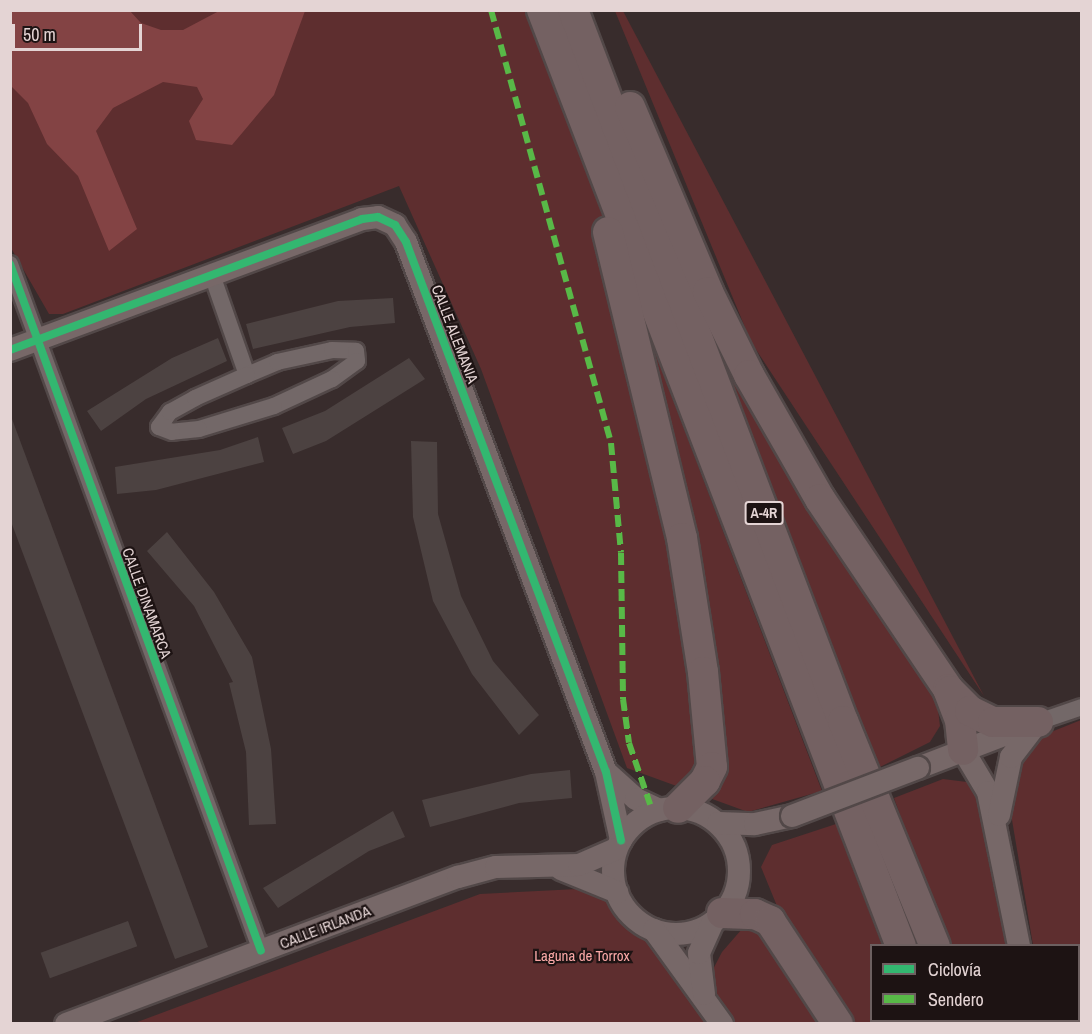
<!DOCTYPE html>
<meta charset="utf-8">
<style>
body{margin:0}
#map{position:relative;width:1092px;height:1034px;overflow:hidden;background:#382c2c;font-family:"Archivo Narrow",sans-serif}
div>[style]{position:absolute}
.green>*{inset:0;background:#5e2e2f}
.water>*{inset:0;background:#834344}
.building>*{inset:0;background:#4c4241;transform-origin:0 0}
.roads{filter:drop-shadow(2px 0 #524848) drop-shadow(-2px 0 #524848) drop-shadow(0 2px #524848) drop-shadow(0 -2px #524848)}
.street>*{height:16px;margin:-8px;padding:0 8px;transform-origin:8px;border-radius:8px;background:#736868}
.secondary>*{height:22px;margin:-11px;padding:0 11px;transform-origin:11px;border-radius:11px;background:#776868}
.secondary>.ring{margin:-11px;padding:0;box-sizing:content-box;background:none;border:22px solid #776868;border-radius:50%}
.highway>*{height:30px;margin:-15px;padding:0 15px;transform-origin:15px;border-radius:15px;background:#746162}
.bridges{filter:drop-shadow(2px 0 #524848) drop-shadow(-2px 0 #524848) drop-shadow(0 2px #524848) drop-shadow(0 -2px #524848)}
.secondary-bridge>*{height:22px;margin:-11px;padding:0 11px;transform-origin:11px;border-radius:11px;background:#776868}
.quiet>*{height:6px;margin-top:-3px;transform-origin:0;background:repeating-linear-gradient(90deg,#58b947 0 12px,transparent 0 18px)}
.cycleway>*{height:8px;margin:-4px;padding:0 4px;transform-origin:4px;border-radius:4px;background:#33b770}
span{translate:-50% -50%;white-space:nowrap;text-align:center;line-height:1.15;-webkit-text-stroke:4.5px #1d1313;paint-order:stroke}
.shield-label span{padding:2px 4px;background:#1d1313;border:2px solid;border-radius:4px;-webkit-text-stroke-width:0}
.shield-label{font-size:14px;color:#e4d4d4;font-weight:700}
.street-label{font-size:15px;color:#e4d4d4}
.park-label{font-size:15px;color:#fba8a7}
.frame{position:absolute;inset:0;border:12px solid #e4d4d4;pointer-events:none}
.legend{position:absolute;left:870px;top:944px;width:210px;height:78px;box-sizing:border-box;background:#1d1313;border:2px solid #6d6060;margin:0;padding:8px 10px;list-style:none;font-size:18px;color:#e4d4d4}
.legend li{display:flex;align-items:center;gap:12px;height:30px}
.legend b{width:30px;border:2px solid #6d6060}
.scale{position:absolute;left:12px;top:24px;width:130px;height:27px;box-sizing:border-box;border:3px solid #e4d4d4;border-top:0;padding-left:8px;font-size:18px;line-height:21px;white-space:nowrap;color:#e4d4d4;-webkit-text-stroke:4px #1d1313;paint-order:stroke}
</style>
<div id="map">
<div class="green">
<div style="clip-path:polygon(10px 11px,525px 11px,822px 791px,748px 812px,627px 768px,481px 369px,399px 186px,63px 314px,49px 314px,11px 248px)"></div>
<div style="clip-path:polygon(615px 11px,623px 11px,984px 696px,751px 342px)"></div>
<div style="clip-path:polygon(701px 303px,937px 701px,940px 726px,930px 742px,876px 769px,714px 347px)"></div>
<div style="clip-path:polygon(1081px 720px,1081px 1023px,1050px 1023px,1078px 1020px,1078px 946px,1033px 945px,1010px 808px,1019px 762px,1046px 734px)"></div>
<div style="clip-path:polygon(943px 779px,967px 782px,978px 791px,1011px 945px,951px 945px,931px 902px,894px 798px)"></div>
<div style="clip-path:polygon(836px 824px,882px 945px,872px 946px,872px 1020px,919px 1023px,852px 1023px,777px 906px,761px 867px,772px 845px)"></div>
<div style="clip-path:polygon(589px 875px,611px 890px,655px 939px,709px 977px,722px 952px,742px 929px,764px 929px,831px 1024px,132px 1024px,480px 894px,578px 889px)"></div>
</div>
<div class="water">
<div style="clip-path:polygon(10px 11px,130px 11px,141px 23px,161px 30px,183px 30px,219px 11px,305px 11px,274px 95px,232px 145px,196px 140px,189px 121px,203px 99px,197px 87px,163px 82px,113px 108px,96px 131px,137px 229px,109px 251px,78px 176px,47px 144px,28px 103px,11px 86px)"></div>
</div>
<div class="building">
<div style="clip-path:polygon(393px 298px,395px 323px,350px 327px,253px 349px,246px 324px,338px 301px)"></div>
<div style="clip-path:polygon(218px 338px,227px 361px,146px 399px,101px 431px,87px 411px,172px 358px)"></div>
<div style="clip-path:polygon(409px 358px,425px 379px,326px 441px,293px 454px,282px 428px,325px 411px)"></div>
<div style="clip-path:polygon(12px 419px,208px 947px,175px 959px,10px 519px)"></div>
<div style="clip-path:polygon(258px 437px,264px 462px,156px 490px,117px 494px,115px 467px,220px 450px)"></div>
<div style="clip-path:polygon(411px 441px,437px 442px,438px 514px,461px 596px,493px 661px,539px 715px,519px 735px,472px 674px,433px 601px,413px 517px)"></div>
<div style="clip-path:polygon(167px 532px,214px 592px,252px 657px,271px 749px,276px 824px,249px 825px,246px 752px,229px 683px,233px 682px,194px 606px,147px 551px)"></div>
<div style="clip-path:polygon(570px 770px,572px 798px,519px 803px,430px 827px,422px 800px,531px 774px)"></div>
<div style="clip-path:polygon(393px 811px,405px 837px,369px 851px,278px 908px,263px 888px)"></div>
<div style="left:128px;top:921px;width:27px;height:93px;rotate:70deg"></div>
</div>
<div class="roads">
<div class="street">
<div style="left:10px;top:264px;width:731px;rotate:69.93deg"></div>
<div style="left:212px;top:275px;width:106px;rotate:70.7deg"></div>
<div style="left:247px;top:375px;width:33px;rotate:-23deg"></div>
<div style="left:277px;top:362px;width:56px;rotate:-12.3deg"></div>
<div style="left:332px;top:350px;width:24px;rotate:2deg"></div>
<div style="left:356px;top:351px;width:10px;rotate:84deg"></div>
<div style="left:357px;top:361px;width:31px;rotate:144deg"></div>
<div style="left:332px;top:379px;width:64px;rotate:155deg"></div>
<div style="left:274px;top:406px;width:78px;rotate:163deg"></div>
<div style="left:199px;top:429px;width:27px;rotate:174deg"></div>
<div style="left:172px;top:432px;width:14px;rotate:-159deg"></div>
<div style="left:159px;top:427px;width:19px;rotate:-54deg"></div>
<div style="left:170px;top:412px;width:29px;rotate:-29deg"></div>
<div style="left:195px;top:398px;width:57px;rotate:-23.9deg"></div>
<div style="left:1038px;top:722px;width:46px;rotate:-18.8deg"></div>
</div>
<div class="secondary">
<div style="left:10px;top:350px;width:376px;rotate:-20.4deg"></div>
<div style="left:362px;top:219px;width:16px;rotate:-7deg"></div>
<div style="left:378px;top:217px;width:19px;rotate:25deg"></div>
<div style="left:395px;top:225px;width:20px;rotate:57deg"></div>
<div style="left:406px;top:242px;width:566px;rotate:69.33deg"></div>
<div style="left:606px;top:772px;width:70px;rotate:77.6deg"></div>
<div style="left:963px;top:750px;width:49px;rotate:59.2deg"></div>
<div style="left:988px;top:792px;width:157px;rotate:78.6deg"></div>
<div style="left:918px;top:768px;width:115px;rotate:-21deg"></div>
<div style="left:606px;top:772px;width:40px;rotate:42deg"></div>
<div style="left:636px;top:799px;width:26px;rotate:25deg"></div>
<div class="ring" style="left:613px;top:808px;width:104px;height:104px"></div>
<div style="left:999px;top:815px;width:59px;rotate:-78.3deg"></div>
<div style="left:1011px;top:757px;width:44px;rotate:-52.4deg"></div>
<div style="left:718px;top:823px;width:37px;rotate:2deg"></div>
<div style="left:755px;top:824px;width:38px;rotate:-12deg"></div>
<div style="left:561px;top:869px;width:61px;rotate:22.3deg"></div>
<div style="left:654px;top:930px;width:116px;rotate:54.1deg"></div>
<div style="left:704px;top:994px;width:41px;rotate:-97deg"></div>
<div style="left:699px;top:953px;width:34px;rotate:-66deg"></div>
<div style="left:1039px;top:1020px;width:4px;rotate:76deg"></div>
<div style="left:66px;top:1024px;width:419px;rotate:-20.6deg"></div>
<div style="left:458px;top:877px;width:39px;rotate:-15deg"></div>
<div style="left:496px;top:867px;width:83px;rotate:-1.4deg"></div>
<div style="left:579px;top:865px;width:40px;rotate:-23.4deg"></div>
</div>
<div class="highway">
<div style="left:542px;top:10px;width:1002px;rotate:69.02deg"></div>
<div style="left:573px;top:10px;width:761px;rotate:69.21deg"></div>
<div style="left:843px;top:721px;width:243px;rotate:67.8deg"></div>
<div style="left:630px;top:107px;width:201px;rotate:67.1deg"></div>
<div style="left:708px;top:292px;width:93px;rotate:63.7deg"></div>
<div style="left:749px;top:375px;width:143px;rotate:60.2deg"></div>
<div style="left:820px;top:499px;width:229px;rotate:56deg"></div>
<div style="left:948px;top:689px;width:33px;rotate:69deg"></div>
<div style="left:960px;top:720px;width:30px;rotate:84deg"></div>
<div style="left:608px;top:232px;width:315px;rotate:76.4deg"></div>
<div style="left:682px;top:538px;width:136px;rotate:81.1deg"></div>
<div style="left:703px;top:672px;width:95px;rotate:84.6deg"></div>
<div style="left:712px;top:767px;width:16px;rotate:117deg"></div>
<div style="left:705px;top:781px;width:38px;rotate:135deg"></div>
<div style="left:950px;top:691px;width:28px;rotate:45deg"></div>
<div style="left:970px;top:711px;width:25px;rotate:26deg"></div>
<div style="left:993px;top:722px;width:45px"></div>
<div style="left:722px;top:913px;width:33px;rotate:2deg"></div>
<div style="left:755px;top:914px;width:17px;rotate:25deg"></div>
<div style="left:770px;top:921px;width:123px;rotate:56.6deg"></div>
<div style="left:935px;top:1020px;width:4px;rotate:63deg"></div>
<div style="left:971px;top:1020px;width:4px;rotate:76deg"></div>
</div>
</div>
<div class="bridges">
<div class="secondary-bridge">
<div style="left:792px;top:816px;width:135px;rotate:-20.9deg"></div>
</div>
</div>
<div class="quiet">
<div style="left:491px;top:10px;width:449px;rotate:74.5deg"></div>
<div style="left:611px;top:443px;width:110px;rotate:84.8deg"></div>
<div style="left:621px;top:553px;width:146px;rotate:89.2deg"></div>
<div style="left:623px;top:699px;width:44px;rotate:82.2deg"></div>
<div style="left:629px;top:743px;width:65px;rotate:71deg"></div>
</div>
<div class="cycleway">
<div style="left:10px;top:264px;width:731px;rotate:69.93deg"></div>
<div style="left:10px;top:350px;width:376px;rotate:-20.4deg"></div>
<div style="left:362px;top:219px;width:16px;rotate:-7deg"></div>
<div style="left:378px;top:217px;width:19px;rotate:25deg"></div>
<div style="left:395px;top:225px;width:20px;rotate:57deg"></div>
<div style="left:406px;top:242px;width:566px;rotate:69.33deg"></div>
<div style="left:606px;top:772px;width:70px;rotate:77.6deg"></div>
</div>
<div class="shield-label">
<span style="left:764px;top:513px">A-4R</span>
</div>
<div class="street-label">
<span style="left:455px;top:334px;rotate:69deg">CALLE ALEMANIA</span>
<span style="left:147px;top:603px;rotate:70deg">CALLE DINAMARCA</span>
<span style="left:325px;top:927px;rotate:-21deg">CALLE IRLANDA</span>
</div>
<div class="park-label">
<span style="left:582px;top:956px">Laguna de Torrox</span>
</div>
<div class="frame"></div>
<ul class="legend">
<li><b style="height:8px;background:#33b770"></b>Ciclovía</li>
<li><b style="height:8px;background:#58b947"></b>Sendero</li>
</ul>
<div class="scale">50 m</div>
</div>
